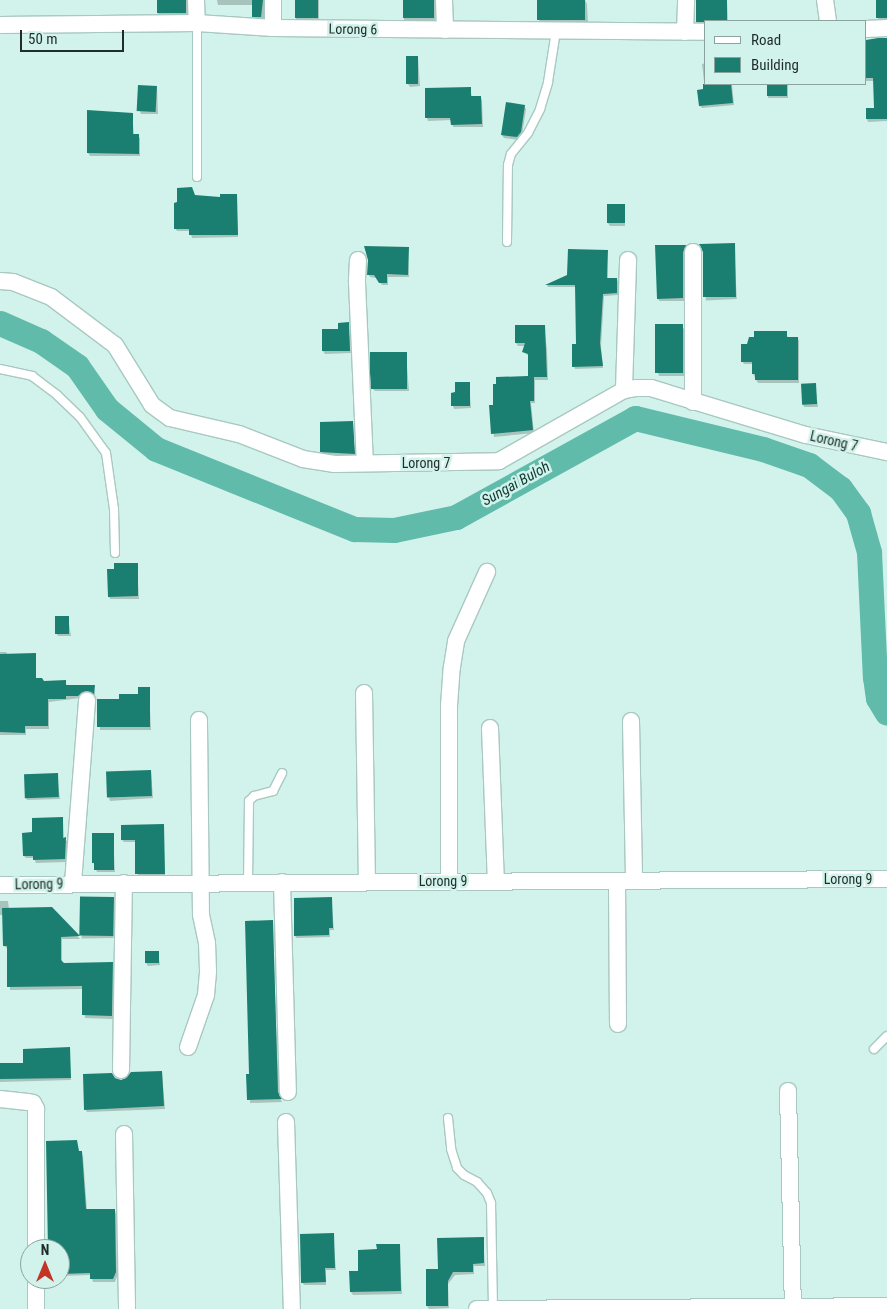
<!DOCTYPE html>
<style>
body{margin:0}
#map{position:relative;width:887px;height:1309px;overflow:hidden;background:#d2f3eb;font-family:"Roboto Condensed",sans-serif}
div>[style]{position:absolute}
.shadow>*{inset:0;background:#0003;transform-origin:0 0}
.river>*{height:25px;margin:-12.5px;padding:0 12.5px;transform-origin:12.5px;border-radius:12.5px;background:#61bbaa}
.building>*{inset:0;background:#1a7f70;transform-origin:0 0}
.roads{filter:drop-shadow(1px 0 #a8c8c1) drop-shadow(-1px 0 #a8c8c1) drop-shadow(0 1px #a8c8c1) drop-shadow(0 -1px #a8c8c1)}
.lane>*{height:8px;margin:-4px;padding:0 4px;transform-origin:4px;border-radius:4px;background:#fff}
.street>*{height:16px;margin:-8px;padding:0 8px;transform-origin:8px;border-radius:8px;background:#fff}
span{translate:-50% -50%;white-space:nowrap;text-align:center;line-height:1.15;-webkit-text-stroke:5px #d2f3eb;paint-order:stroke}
.street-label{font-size:14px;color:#1f2c29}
.water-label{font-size:15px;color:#0e3932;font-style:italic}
.legend{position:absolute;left:704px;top:20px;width:162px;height:65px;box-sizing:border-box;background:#d2f3eb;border:1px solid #8aa39d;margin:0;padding:6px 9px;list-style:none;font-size:15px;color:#1f2c29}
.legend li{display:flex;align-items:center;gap:10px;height:25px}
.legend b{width:25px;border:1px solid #8aa39d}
.north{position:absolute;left:20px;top:1239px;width:50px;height:50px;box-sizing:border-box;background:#d2f3eb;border:1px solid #8aa39d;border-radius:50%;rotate:0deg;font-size:14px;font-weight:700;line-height:20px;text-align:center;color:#1f2c29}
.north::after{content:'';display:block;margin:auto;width:18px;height:22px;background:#c13426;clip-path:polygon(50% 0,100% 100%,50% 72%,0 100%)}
.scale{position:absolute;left:20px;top:30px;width:104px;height:22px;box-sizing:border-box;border:2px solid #1f2c29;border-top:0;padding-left:6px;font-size:15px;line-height:18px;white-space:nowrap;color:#1f2c29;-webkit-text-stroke:4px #d2f3eb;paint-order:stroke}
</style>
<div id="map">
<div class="shadow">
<div style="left:158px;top:0;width:30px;height:16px"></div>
<div style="clip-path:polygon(217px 0,265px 0,264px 18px,255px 19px,253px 5px,218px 5px)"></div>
<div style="left:296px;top:0;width:23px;height:21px"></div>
<div style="left:404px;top:0;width:31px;height:20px"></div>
<div style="clip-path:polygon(538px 0,585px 0,587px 4px,588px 25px,542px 25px,539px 20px)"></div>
<div style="clip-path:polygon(697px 0,727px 0,728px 21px,706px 21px,706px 25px,698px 24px)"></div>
<div style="clip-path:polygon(877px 0,887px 0,887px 22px,880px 21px,878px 18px)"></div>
<div style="clip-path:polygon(886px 39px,887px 121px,868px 122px,867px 119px,875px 109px,875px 81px,866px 81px,866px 42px)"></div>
<div style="clip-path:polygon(418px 57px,420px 86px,410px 87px,408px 84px)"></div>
<div style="clip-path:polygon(706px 63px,706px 84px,732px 84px,734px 105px,702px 108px,700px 106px,705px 90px,702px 64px)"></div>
<div style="left:768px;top:84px;width:20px;height:14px"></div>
<div style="clip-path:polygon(157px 87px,158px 114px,141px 114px,140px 111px)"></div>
<div style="clip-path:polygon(470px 88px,472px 97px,480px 97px,482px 100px,483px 127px,453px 127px,452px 120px,428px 121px,427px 118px)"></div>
<div style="clip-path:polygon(524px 106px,526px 109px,522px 135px,519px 140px,504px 138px,502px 135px)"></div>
<div style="clip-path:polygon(132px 114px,134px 135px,138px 136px,140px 138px,140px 156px,90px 156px,88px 153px)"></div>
<div style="clip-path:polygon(195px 196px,221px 198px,236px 196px,238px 237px,192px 238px,190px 231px,177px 231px,175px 228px)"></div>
<div style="clip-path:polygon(624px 206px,625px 226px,610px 226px,608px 223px)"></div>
<div style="left:734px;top:245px;width:54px;height:31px;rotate:87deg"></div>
<div style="clip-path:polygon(686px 246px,684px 301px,659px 301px,658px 298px)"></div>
<div style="clip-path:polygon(408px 249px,409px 277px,388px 277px,388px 285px,382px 285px,377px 278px,370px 277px,369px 275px)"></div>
<div style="clip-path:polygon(607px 251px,608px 280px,617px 279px,618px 282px,618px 295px,604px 296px,601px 347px,603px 368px,575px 369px,574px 366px,577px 345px,576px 287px,548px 287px,547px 285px,568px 276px)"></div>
<div style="clip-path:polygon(348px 324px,351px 353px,325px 354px,323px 351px,339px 330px)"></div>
<div style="clip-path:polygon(544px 326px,547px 349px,548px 380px,535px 380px,535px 403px,531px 403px,534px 433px,494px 437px,490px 406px,495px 406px,529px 377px,529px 356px,524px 352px,525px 346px,518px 346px,516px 343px)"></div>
<div style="clip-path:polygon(657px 326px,682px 326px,684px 329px,684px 376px,659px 376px,658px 373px)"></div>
<div style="clip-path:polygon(786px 332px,788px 338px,798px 338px,799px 341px,799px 383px,758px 383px,753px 374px,753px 364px,744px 364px,742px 361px)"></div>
<div style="clip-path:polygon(406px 353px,409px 391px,375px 391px,373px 389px)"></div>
<div style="clip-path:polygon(469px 383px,471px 408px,454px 409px,453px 406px)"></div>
<div style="clip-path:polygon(815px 384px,818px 407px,804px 407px,803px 404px)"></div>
<div style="clip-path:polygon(352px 423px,355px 456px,323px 454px,321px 451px)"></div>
<div style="clip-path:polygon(137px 564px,139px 599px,110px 599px,109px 596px)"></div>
<div style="clip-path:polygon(68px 617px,71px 636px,58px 636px,56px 633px)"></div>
<div style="clip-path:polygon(0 652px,6px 652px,8px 655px,35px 655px,36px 679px,43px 682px,65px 681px,67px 686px,94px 686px,95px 696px,89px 693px,80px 698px,49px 702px,49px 729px,26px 729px,26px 735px,0 735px)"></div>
<div style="clip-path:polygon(149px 688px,151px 730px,100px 730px,98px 701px,120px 701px,139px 695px)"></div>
<div style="clip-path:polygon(151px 771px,153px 798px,110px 801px,109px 798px)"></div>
<div style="clip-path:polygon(57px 775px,60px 799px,27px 800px,26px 798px)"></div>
<div style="clip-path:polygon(63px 819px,64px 839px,67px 841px,66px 862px,36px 863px,34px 858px,26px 858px,24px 856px,33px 834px)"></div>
<div style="clip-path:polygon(163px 825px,165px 876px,138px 877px,136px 842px,124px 842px,122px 840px)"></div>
<div style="clip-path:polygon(113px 834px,115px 872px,97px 872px,93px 862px)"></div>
<div style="left:113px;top:898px;width:40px;height:32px;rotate:89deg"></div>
<div style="clip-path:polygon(331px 898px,334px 930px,330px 930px,330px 937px,296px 938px,295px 935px)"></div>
<div style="clip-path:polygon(0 901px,8px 901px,9px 909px,51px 908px,80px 939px,62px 939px,62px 963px,112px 964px,113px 1019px,85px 1018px,83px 989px,10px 990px,8px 949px,4px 946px,3px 915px,0 915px)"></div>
<div style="clip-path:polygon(272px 922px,279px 1096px,282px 1102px,250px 1103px,251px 1076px)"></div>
<div style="clip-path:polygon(158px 953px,160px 965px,148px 966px,146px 963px)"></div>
<div style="clip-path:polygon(69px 1049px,71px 1080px,0 1082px,0 1065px,25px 1064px)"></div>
<div style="clip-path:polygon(162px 1072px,165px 1109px,87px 1112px,85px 1109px,115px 1079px,121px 1081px)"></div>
<div style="clip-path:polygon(79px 1153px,83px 1156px,87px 1211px,115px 1211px,116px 1214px,117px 1276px,115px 1282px,93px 1282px,91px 1275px,60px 1276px,60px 1249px,49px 1249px)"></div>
<div style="clip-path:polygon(333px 1234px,336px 1270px,326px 1270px,326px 1285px,304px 1285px,302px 1282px)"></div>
<div style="clip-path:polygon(483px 1239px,485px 1266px,474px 1266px,474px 1274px,455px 1275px,448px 1284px,449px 1308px,429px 1309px,427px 1306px,439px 1270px)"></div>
<div style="clip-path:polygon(399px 1245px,402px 1294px,353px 1295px,351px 1292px,359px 1272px,378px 1250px)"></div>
</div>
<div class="river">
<div style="left:0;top:323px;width:45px;rotate:23.7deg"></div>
<div style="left:41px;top:341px;width:44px;rotate:34.8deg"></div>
<div style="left:77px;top:366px;width:52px;rotate:55.1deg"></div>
<div style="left:107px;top:409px;width:63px;rotate:39.2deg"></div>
<div style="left:156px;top:449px;width:214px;rotate:22deg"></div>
<div style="left:354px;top:529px;width:40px;rotate:1.4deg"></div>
<div style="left:394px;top:530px;width:63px;rotate:-11.8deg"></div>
<div style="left:456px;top:517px;width:205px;rotate:-28.9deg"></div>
<div style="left:635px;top:418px;width:132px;rotate:13.6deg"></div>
<div style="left:763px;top:449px;width:49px;rotate:19.2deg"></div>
<div style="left:809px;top:465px;width:39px;rotate:37deg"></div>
<div style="left:840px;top:488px;width:31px;rotate:54deg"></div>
<div style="left:858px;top:513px;width:41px;rotate:74.2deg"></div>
<div style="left:869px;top:552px;width:125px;rotate:87.3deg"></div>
<div style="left:875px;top:677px;width:21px;rotate:82deg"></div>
<div style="left:878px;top:698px;width:17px;rotate:59deg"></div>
</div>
<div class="building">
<div style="left:157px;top:0;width:29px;height:13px"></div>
<div style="clip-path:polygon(252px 0,263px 0,261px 17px,252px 17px)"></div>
<div style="left:295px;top:0;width:23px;height:18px"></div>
<div style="left:403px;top:0;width:31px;height:18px"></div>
<div style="left:537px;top:0;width:48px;height:20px"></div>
<div style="left:696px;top:0;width:31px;height:22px"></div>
<div style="left:876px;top:0;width:11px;height:18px"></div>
<div style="clip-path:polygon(878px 38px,887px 38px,887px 119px,866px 119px,866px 108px,874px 108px,873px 78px,866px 78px,866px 40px)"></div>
<div style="left:406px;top:56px;width:12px;height:28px"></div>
<div style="clip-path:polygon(703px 84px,731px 84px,733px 103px,699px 106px,697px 90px,703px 89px)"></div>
<div style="left:767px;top:84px;width:20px;height:12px"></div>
<div style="left:138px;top:85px;width:19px;height:26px;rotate:3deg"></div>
<div style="clip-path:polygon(471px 87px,471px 96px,481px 96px,482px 124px,451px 125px,450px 118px,425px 118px,425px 88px)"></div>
<div style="clip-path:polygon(506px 102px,525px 105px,521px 132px,517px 137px,501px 135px)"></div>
<div style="clip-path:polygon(87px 110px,133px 113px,133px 134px,139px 134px,139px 154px,87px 153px)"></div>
<div style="clip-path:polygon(192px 187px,195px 195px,220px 197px,220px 194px,237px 194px,238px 235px,189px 235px,189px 229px,174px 229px,174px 203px,177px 202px,177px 188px)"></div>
<div style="left:607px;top:204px;width:18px;height:19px"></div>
<div style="clip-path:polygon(735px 243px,736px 297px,703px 297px,703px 252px,699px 244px)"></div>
<div style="clip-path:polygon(655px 245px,687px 245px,683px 252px,683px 298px,657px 299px)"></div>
<div style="clip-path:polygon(364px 246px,409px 247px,408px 275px,387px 274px,387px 283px,379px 283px,374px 275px,367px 275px,368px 260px)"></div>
<div style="clip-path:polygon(568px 249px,608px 250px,607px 278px,617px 278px,617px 293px,603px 294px,600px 343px,603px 366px,572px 367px,572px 344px,576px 344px,575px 285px,545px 285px,567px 275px)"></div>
<div style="clip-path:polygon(349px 322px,350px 351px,322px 351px,322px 329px,338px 329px,338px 323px)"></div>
<div style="left:683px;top:324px;width:49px;height:28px;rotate:90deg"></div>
<div style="clip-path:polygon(515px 325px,545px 325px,547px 377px,534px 377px,534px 401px,530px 401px,533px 430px,491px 434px,489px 405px,493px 405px,493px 384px,496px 384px,496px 377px,528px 376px,528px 354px,522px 352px,525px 343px,515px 343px)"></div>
<div style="clip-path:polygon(754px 331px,787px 331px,787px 337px,798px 337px,798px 380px,755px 380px,755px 374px,752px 374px,752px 362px,741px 362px,741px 344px,747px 344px,749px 337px,754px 337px)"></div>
<div style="left:370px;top:352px;width:37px;height:37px"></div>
<div style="clip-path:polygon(455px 382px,470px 382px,470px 406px,451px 406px,451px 393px,455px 392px)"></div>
<div style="left:816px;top:383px;width:21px;height:15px;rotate:87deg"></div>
<div style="clip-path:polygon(353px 421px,355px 454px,320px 452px,320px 422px)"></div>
<div style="clip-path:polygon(114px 563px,138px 563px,138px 596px,108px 597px,107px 569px,114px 569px)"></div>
<div style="left:55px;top:616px;width:14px;height:18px"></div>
<div style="clip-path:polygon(36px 653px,36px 678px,42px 678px,44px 681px,66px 680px,66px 685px,95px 685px,94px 695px,87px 691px,78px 696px,66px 696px,66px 699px,48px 699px,48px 726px,25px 726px,25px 733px,0 732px,0 654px)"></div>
<div style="clip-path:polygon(138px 687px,150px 687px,150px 727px,97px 727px,97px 699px,119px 699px,119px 694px,138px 694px)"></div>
<div style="left:151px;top:770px;width:26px;height:45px;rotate:88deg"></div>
<div style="left:58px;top:773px;width:24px;height:34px;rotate:88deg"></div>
<div style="clip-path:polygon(63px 817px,63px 838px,66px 837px,65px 859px,33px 860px,33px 856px,23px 856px,22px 833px,32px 832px,32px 818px)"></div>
<div style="clip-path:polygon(164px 824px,165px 874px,135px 874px,135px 840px,121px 840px,121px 825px)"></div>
<div style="clip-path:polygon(92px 833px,114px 833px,114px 870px,94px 870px,94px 863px,92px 863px)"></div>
<div style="left:114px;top:897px;width:39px;height:34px;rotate:91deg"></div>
<div style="clip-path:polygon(332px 897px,333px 928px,329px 928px,329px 935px,294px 936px,294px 898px)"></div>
<div style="clip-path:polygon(52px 907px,80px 936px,61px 937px,61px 960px,64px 963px,113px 962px,112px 1016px,82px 1015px,82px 986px,7px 987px,7px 946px,3px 946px,2px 908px)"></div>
<div style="clip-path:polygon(273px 920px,278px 1092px,282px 1099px,247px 1100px,246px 1074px,249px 1074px,245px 921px)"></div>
<div style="left:159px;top:951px;width:12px;height:14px;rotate:90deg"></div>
<div style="clip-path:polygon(70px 1047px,71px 1078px,0 1079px,0 1063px,23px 1063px,23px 1049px)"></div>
<div style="clip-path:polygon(162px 1071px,164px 1106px,84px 1110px,83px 1074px,112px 1073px,115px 1078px,121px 1080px,126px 1078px,131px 1072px)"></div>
<div style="clip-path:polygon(77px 1140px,79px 1151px,82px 1151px,86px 1209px,115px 1209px,116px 1272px,113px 1279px,90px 1279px,90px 1273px,60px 1274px,60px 1249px,48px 1249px,46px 1141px)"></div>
<div style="clip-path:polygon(334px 1233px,335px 1268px,325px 1268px,326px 1282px,301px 1283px,300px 1234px)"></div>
<div style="clip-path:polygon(484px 1237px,484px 1263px,473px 1264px,473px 1272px,453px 1272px,448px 1281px,448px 1306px,426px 1306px,426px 1269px,438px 1269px,437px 1238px)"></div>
<div style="clip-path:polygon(376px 1244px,400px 1244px,401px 1291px,350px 1292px,349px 1271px,358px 1271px,358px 1250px,377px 1249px)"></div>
</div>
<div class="roads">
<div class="lane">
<div style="left:197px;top:23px;width:154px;rotate:90deg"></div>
<div style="left:507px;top:242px;width:77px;rotate:-89.3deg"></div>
<div style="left:508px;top:165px;width:11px;rotate:-75deg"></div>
<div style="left:511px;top:154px;width:27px;rotate:-51deg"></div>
<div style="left:528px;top:133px;width:27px;rotate:-63deg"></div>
<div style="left:540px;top:109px;width:28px;rotate:-73deg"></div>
<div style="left:548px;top:82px;width:52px;rotate:-81.1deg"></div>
<div style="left:0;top:369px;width:33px;rotate:12deg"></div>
<div style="left:32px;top:376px;width:31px;rotate:37deg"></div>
<div style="left:57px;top:395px;width:32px;rotate:44deg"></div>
<div style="left:80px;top:417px;width:44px;rotate:54.2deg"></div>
<div style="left:106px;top:453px;width:57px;rotate:81.9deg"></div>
<div style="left:114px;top:509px;width:44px;rotate:88.7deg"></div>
<div style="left:248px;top:883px;width:82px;rotate:-89.3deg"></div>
<div style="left:249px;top:801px;width:7px;rotate:-45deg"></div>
<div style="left:254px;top:796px;width:20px;rotate:-15deg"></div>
<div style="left:273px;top:791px;width:20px;rotate:-63deg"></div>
<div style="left:874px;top:1049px;width:18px;rotate:-45deg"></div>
<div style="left:448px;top:1118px;width:31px;rotate:84deg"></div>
<div style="left:451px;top:1149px;width:20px;rotate:72deg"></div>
<div style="left:457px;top:1168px;width:10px;rotate:45deg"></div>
<div style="left:464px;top:1175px;width:15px;rotate:28deg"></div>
<div style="left:477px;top:1182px;width:15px;rotate:48deg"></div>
<div style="left:487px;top:1193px;width:11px;rotate:68deg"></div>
<div style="left:491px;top:1203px;width:106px;rotate:88.9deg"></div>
</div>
<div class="street">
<div style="left:196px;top:0;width:23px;rotate:88deg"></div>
<div style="left:444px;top:0;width:30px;rotate:88deg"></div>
<div style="left:825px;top:0;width:21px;rotate:82deg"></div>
<div style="left:0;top:25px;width:197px;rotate:-0.6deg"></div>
<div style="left:197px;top:23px;width:76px;rotate:3.8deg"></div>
<div style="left:273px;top:28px;width:433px;rotate:0.5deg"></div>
<div style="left:273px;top:28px;width:28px;rotate:-90deg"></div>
<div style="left:866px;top:29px;width:21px;rotate:-3deg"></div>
<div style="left:685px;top:32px;width:32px;rotate:-88deg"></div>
<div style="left:693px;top:252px;width:150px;rotate:90deg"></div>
<div style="left:358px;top:260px;width:22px;rotate:93deg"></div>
<div style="left:357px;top:282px;width:181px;rotate:87.5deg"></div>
<div style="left:0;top:281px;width:13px;rotate:4deg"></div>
<div style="left:13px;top:282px;width:41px;rotate:21.5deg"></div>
<div style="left:51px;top:297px;width:80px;rotate:36.9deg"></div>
<div style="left:115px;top:345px;width:70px;rotate:58.3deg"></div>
<div style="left:152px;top:405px;width:22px;rotate:36deg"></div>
<div style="left:170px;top:418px;width:71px;rotate:13.1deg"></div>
<div style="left:239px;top:434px;width:69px;rotate:21.3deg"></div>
<div style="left:303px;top:459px;width:32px;rotate:9deg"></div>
<div style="left:335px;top:464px;width:164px;rotate:-1deg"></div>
<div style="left:499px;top:461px;width:144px;rotate:-29.6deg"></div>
<div style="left:624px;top:390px;width:13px;rotate:-9deg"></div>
<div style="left:637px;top:388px;width:14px"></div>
<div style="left:651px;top:388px;width:162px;rotate:16.9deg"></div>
<div style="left:806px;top:435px;width:83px;rotate:11.9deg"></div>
<div style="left:624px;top:390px;width:130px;rotate:-88.2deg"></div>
<div style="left:364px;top:693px;width:189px;rotate:89.1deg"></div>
<div style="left:631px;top:721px;width:160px;rotate:88.9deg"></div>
<div style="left:490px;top:728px;width:153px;rotate:87.8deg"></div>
<div style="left:449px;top:881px;width:175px;rotate:-90deg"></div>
<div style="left:449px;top:706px;width:39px;rotate:-86deg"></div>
<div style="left:452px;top:667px;width:26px;rotate:-81deg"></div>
<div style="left:456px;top:641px;width:76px;rotate:-65.8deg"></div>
<div style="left:617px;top:881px;width:143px;rotate:89.6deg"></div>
<div style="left:282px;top:882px;width:210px;rotate:88.4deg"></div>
<div style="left:73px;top:883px;width:183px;rotate:-85.6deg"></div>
<div style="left:0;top:885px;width:887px;rotate:-0.39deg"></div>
<div style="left:188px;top:1047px;width:55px;rotate:-70.9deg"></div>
<div style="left:206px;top:995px;width:24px;rotate:-85deg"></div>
<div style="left:208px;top:971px;width:28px;rotate:-92deg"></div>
<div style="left:207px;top:943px;width:29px;rotate:-102deg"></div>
<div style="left:201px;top:915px;width:195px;rotate:-90.6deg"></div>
<div style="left:121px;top:1070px;width:187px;rotate:-89.1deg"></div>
<div style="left:788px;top:1091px;width:218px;rotate:88.7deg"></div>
<div style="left:0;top:1099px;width:28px;rotate:6deg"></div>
<div style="left:28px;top:1102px;width:5px;rotate:11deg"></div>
<div style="left:33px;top:1103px;width:7px;rotate:63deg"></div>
<div style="left:36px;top:1109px;width:140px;rotate:90deg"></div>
<div style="left:286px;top:1122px;width:187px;rotate:88.2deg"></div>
<div style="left:124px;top:1134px;width:175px;rotate:89deg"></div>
<div style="left:36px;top:1279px;width:30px;rotate:90deg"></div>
<div style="left:477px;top:1309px;width:410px;rotate:-0.4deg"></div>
</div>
</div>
<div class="street-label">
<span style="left:353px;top:29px;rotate:1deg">Lorong 6</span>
<span style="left:834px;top:441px;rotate:13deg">Lorong 7</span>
<span style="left:426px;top:463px">Lorong 7</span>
<span style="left:848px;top:879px">Lorong 9</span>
<span style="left:443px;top:881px">Lorong 9</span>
<span style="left:39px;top:884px;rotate:-1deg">Lorong 9</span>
</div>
<div class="water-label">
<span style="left:516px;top:484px;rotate:-29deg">Sungai Buloh</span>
</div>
<ul class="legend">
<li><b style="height:6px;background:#fff"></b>Road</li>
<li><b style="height:14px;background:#1a7f70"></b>Building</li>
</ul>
<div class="north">N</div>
<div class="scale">50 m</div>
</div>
